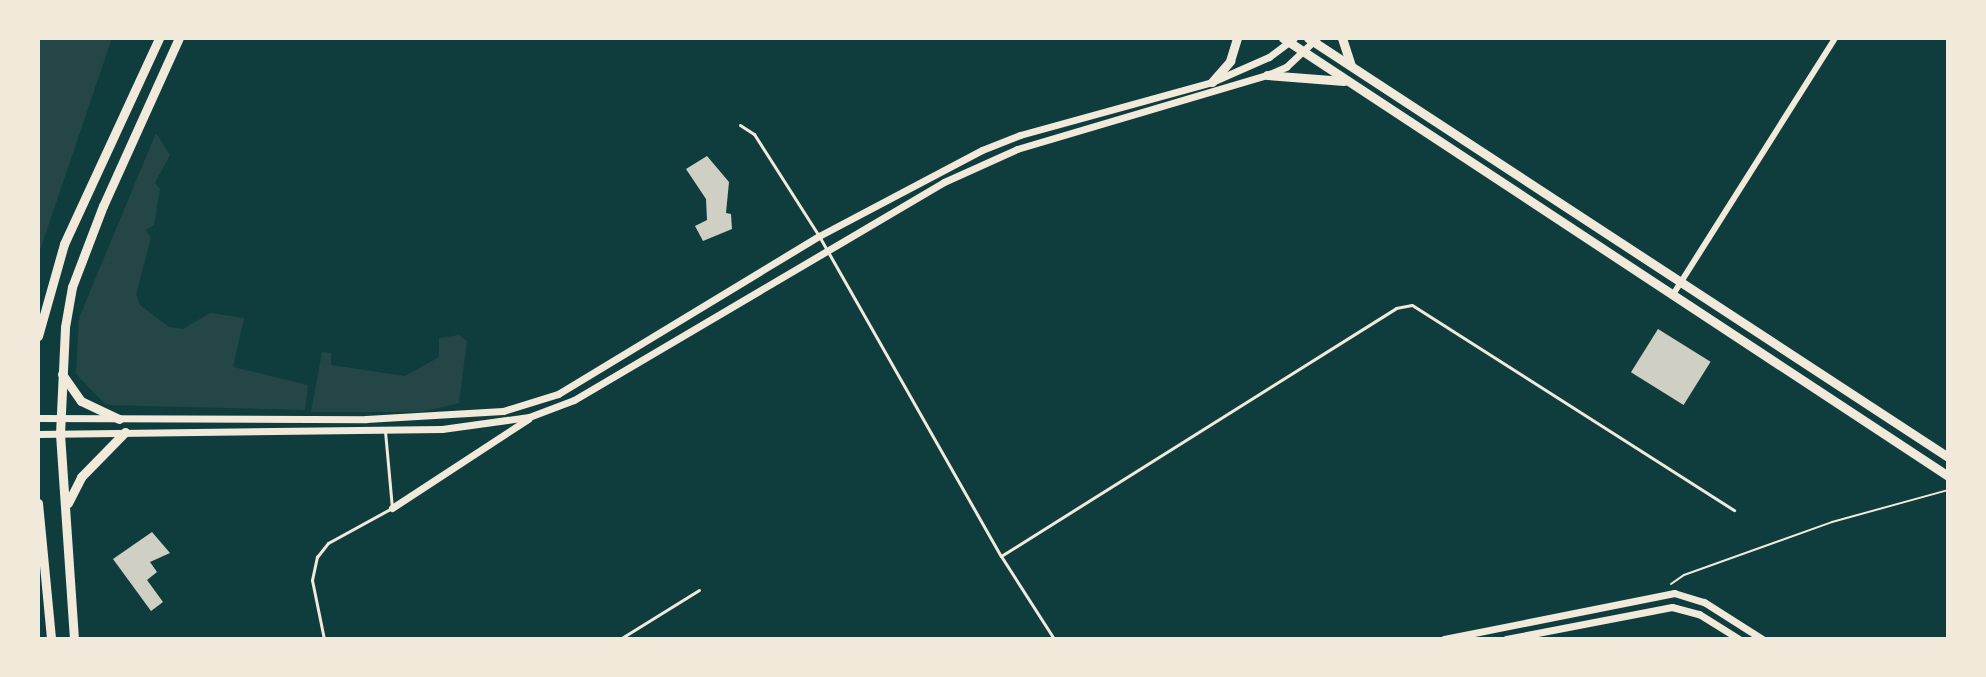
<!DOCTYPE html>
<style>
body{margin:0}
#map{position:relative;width:1986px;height:677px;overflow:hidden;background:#0f3d3e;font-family:Commissioner,sans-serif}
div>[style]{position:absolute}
.green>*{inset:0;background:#244646}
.building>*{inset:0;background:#cfcfc3;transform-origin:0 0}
.path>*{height:2px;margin:-1px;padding:0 1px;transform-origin:1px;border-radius:1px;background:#f1e9da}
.service>*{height:3px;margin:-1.5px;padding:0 1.5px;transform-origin:1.5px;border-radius:1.5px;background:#f1e9da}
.minor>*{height:6px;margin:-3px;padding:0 3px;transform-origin:3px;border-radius:3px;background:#f1e9da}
.tertiary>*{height:7px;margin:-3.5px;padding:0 3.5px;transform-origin:3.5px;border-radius:3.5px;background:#f1e9da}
.primary>*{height:9px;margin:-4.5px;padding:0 4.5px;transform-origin:4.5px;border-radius:4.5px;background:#f1e9da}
span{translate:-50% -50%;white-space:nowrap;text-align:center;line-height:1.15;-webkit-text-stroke:8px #f1e9da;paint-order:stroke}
.frame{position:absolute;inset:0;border:40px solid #f1e9da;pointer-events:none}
</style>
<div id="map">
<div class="green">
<div style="clip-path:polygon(38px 38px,112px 38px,38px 256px)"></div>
<div style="clip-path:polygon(156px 133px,170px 155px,155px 183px,160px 189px,154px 225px,146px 230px,151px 238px,136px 294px,140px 305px,169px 327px,183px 329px,210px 313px,244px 318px,233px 367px,308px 385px,305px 410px,106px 405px,76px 374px,79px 318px)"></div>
<div style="clip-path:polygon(459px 335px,467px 341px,459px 403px,421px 412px,311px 412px,322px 352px,331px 353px,331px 365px,405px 376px,439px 357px,439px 338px)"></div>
</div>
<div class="building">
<div style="clip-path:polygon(707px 156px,729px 182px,726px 213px,731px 214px,732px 229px,703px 241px,695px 226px,707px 220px,706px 199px,686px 169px)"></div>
<div style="left:1658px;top:329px;width:62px;height:51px;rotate:32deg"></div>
<div style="clip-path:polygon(152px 532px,170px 553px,150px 562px,157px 572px,147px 580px,163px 602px,151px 611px,113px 559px)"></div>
</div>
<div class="path">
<div style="left:1671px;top:584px;width:16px;rotate:-35deg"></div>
<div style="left:1684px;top:575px;width:157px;rotate:-19.7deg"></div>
<div style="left:1832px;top:522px;width:120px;rotate:-15.4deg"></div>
</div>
<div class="service">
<div style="left:740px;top:125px;width:17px;rotate:33deg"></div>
<div style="left:754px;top:134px;width:121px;rotate:57.5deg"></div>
<div style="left:819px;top:236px;width:368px;rotate:60.4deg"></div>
<div style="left:1001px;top:556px;width:98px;rotate:57.4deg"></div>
<div style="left:1001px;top:556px;width:466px;rotate:-32.1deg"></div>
<div style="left:1396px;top:308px;width:16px;rotate:-11deg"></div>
<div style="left:1412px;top:305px;width:382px;rotate:32.5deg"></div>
<div style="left:324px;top:639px;width:60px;rotate:-101.5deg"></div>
<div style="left:312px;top:580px;width:24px;rotate:-78deg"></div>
<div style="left:317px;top:557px;width:18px;rotate:-52deg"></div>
<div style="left:328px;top:543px;width:73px;rotate:-28.7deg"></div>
<div style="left:392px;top:508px;width:77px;rotate:-95.2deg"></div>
<div style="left:620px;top:639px;width:93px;rotate:-31.8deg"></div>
</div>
<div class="minor">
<div style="left:1674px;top:293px;width:302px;rotate:-57.7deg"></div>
</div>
<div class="tertiary">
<div style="left:38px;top:418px;width:328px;rotate:0.2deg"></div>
<div style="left:366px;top:419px;width:137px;rotate:-3.3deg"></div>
<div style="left:503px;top:411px;width:58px;rotate:-17.2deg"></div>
<div style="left:558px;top:394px;width:305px;rotate:-31.2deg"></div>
<div style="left:819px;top:236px;width:184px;rotate:-27.8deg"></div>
<div style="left:982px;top:150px;width:41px;rotate:-21.5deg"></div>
<div style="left:1020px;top:135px;width:199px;rotate:-15.4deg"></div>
<div style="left:1212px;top:82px;width:62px;rotate:-23.7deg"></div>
<div style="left:1269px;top:57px;width:31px;rotate:-37deg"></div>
<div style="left:38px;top:434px;width:404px;rotate:-0.7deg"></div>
<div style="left:442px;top:429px;width:88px;rotate:-7.9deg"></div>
<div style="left:529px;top:417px;width:48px;rotate:-20.7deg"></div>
<div style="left:574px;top:400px;width:429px;rotate:-30.5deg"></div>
<div style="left:944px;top:182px;width:80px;rotate:-24.3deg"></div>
<div style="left:1017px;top:149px;width:261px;rotate:-16.5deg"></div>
<div style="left:1267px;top:75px;width:21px;rotate:-23deg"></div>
<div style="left:1286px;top:67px;width:42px;rotate:-43.1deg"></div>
<div style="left:392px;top:508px;width:163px;rotate:-33.2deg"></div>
<div style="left:1444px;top:639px;width:235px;rotate:-11.3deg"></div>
<div style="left:1674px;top:593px;width:31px;rotate:17deg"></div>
<div style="left:1704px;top:602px;width:69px;rotate:32.5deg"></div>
<div style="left:1506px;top:639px;width:169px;rotate:-10.9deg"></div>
<div style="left:1672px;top:607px;width:28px;rotate:15deg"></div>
<div style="left:1699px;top:614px;width:47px;rotate:32deg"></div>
</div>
<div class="primary">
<div style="left:1283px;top:38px;width:796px;rotate:33.37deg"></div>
<div style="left:1308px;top:38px;width:765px;rotate:33.21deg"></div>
<div style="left:1342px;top:38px;width:28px;rotate:72deg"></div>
<div style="left:1267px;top:75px;width:77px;rotate:4.5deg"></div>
<div style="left:1212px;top:82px;width:28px;rotate:-49deg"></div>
<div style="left:1230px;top:61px;width:24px;rotate:-73deg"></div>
<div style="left:38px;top:336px;width:96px;rotate:-74.2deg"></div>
<div style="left:64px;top:244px;width:227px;rotate:-65.2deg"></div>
<div style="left:62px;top:374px;width:33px;rotate:55deg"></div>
<div style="left:81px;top:401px;width:42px;rotate:25.3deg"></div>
<div style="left:38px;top:503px;width:137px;rotate:84.5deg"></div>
<div style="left:68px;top:503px;width:29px;rotate:-63deg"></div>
<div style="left:81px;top:477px;width:63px;rotate:-45.6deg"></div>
<div style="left:74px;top:639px;width:205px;rotate:-93.9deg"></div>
<div style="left:60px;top:434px;width:107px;rotate:-87.3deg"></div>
<div style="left:65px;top:327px;width:41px;rotate:-80.1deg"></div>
<div style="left:72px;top:287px;width:87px;rotate:-69.1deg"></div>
<div style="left:103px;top:206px;width:184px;rotate:-65.7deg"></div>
</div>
<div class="frame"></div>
</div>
